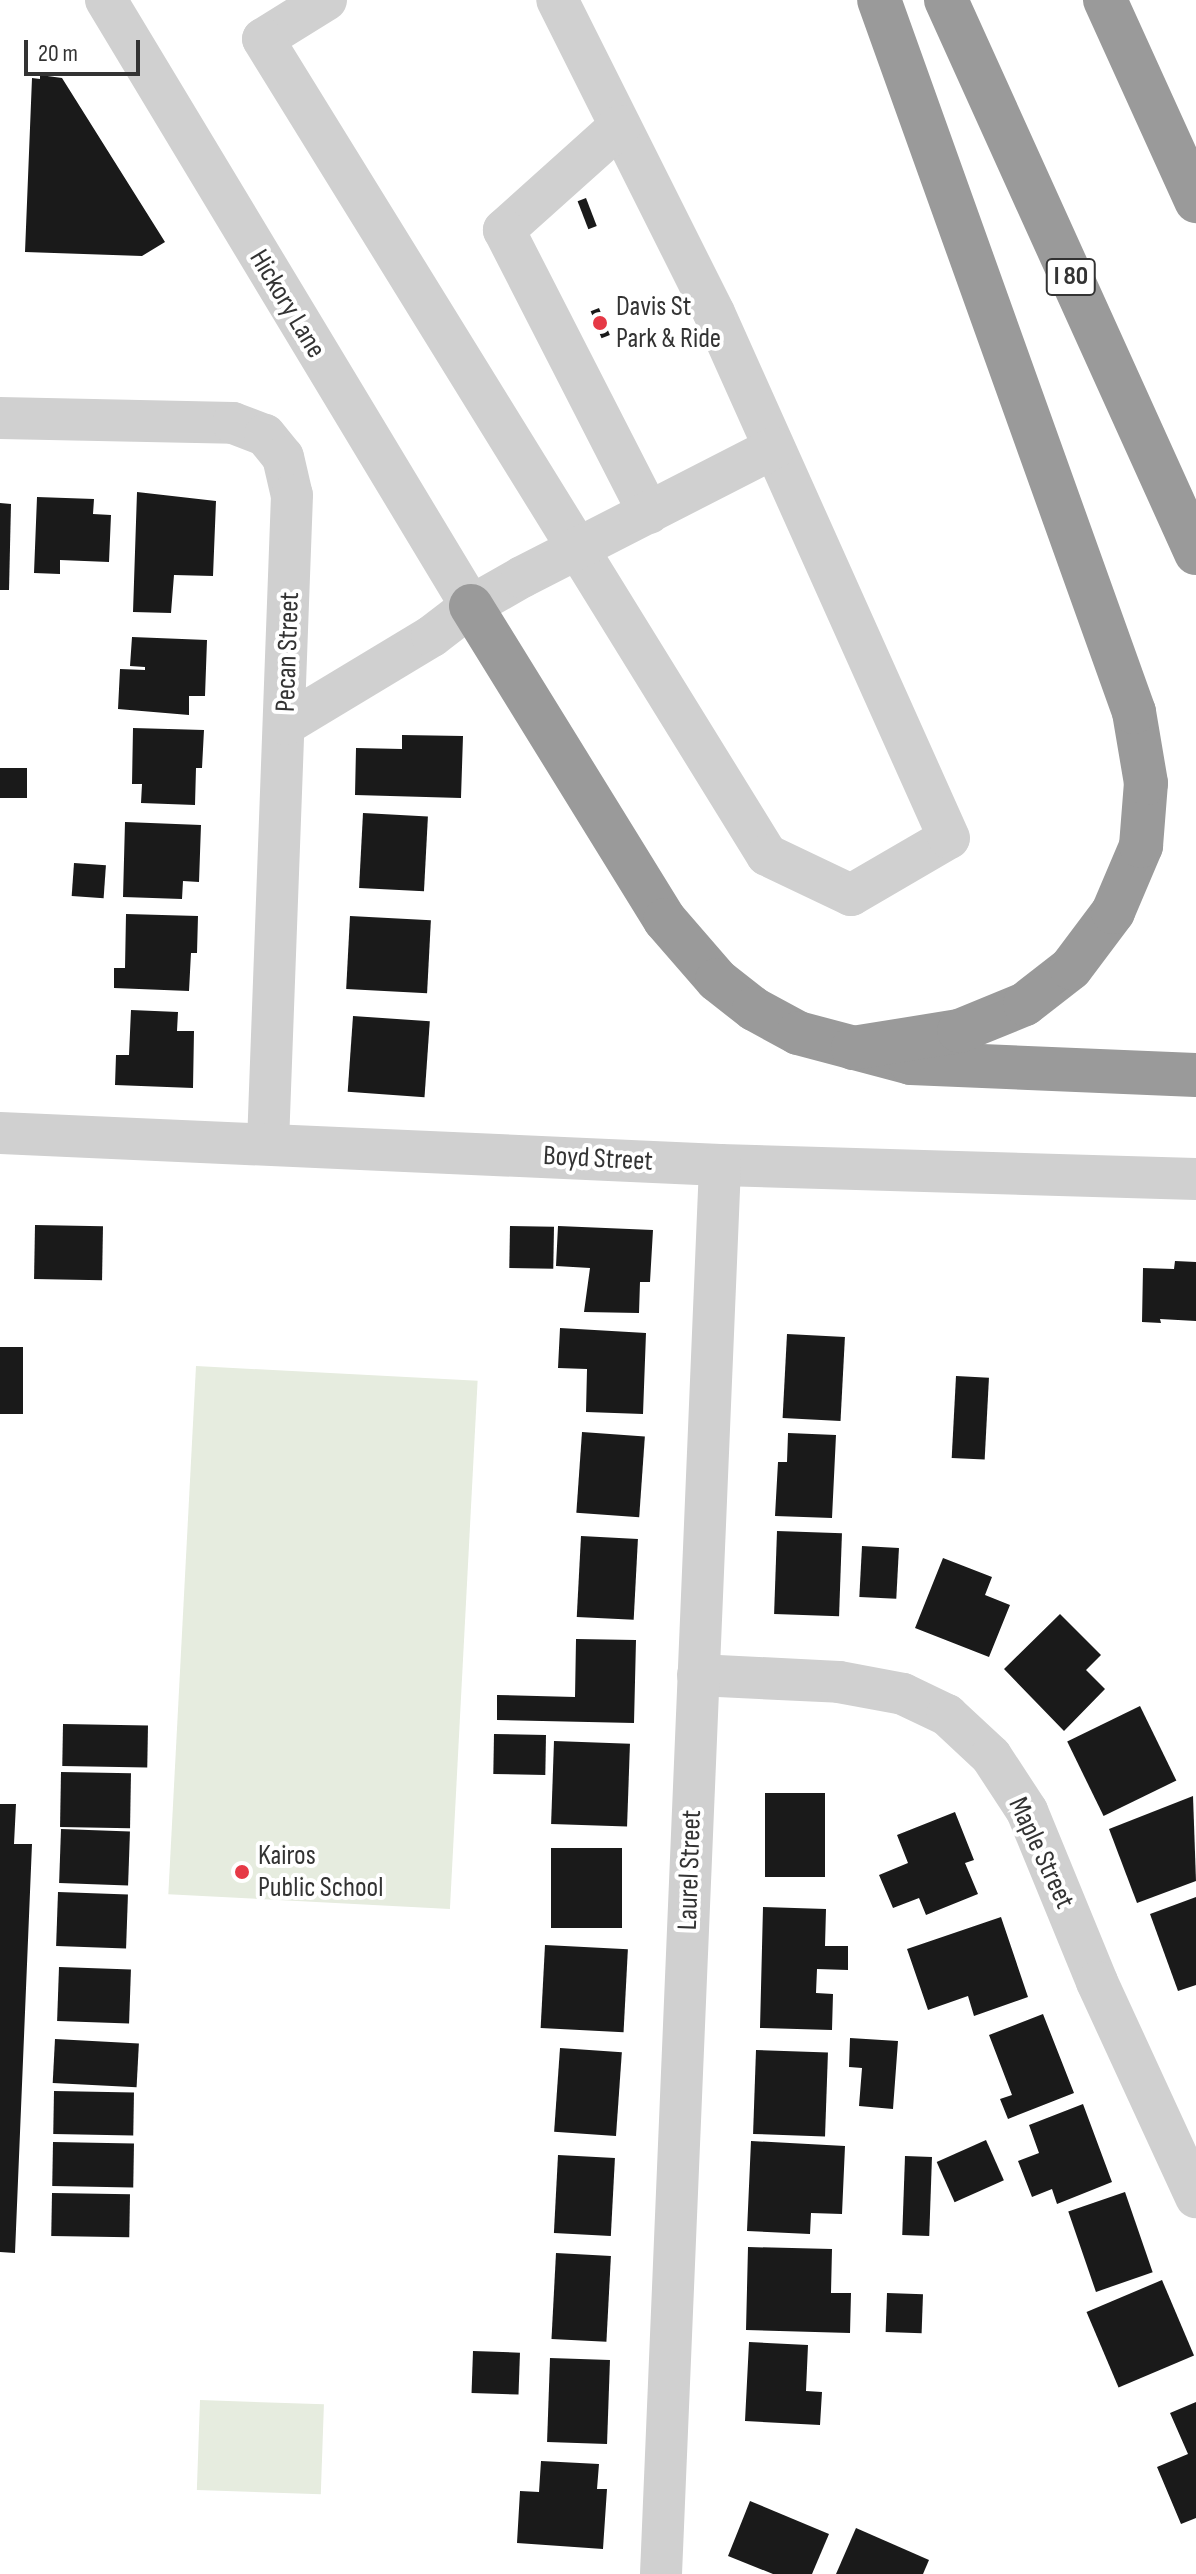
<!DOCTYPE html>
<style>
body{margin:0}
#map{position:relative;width:1196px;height:2574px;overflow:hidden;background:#fff;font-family:"Sofia Sans Condensed",sans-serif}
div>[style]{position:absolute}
.green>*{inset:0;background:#e6ecdf;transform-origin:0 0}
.building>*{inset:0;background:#1a1a1a;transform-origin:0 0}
.minor>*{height:42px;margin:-21px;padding:0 21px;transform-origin:21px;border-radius:21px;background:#d0d0d0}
.highway>*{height:44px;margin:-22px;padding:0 22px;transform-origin:22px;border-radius:22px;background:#9a9a9a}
.dots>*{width:22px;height:22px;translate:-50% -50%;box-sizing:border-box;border:4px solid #fff;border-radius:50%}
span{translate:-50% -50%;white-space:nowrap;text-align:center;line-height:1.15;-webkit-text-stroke:8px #fff;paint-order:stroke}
.shield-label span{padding:2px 6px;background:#fff;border:2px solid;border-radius:6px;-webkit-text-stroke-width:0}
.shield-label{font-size:26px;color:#333;font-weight:700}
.street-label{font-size:28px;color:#333}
.poi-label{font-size:28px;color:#333}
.left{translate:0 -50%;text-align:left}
.scale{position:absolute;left:24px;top:40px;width:116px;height:36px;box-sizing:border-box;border:4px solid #333;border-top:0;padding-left:10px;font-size:24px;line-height:28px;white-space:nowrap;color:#333;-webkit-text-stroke:6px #fff;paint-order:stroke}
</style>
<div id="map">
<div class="green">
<div style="left:196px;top:1366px;width:282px;height:529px;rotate:3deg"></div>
<div style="left:200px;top:2400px;width:124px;height:90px;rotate:2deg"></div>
</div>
<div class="building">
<div style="clip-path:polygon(40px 75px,62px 78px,165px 242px,142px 256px,25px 252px,32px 78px,40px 79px)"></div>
<div style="left:586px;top:198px;width:30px;height:9px;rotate:69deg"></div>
<div style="left:599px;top:308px;width:29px;height:9px;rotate:68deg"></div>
<div style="clip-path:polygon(137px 492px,216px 501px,213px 576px,174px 575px,171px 613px,133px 612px)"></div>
<div style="clip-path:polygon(37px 497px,94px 499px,93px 514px,111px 515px,109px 562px,60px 560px,60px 574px,34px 573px)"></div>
<div style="clip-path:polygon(0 503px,11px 504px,9px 590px,0 590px)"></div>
<div style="clip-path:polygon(132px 637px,207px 640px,205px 696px,189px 696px,189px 715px,118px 709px,120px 669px,145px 670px,145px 667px,130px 666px)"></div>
<div style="clip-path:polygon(133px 728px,204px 730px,202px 768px,196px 768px,195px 805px,141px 803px,142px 784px,132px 784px)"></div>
<div style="clip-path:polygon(402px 735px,463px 736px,461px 798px,355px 795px,356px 748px,402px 749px)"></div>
<div style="left:0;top:768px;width:27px;height:30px"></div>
<div style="left:363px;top:813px;width:65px;height:75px;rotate:3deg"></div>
<div style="clip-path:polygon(125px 822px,201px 825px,199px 882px,183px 881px,182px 899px,123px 897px)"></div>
<div style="left:74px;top:863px;width:32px;height:33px;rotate:4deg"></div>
<div style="clip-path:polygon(126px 914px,198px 916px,197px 953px,191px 953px,189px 991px,114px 988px,114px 968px,125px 968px)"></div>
<div style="left:350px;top:916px;width:81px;height:73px;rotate:3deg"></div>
<div style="clip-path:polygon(131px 1010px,178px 1012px,177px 1031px,194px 1031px,193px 1088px,115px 1085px,116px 1055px,129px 1055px)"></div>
<div style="left:353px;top:1016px;width:77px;height:76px;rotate:4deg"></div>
<div style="left:35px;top:1225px;width:68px;height:54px;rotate:1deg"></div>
<div style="left:510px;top:1226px;width:44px;height:42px;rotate:1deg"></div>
<div style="clip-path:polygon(558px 1226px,653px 1230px,650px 1282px,640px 1282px,639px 1313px,584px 1312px,590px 1268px,556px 1266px)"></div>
<div style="clip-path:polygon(1175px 1261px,1196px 1262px,1196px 1321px,1160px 1319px,1161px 1323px,1142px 1322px,1143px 1268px,1174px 1269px)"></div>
<div style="clip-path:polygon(560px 1328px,646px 1333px,643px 1414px,586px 1412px,587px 1369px,558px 1368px)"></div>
<div style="left:787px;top:1334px;width:58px;height:84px;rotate:3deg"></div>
<div style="left:0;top:1347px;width:23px;height:67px"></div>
<div style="left:956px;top:1376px;width:33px;height:82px;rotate:3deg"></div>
<div style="left:582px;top:1432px;width:63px;height:81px;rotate:4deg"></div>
<div style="clip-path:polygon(788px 1433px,836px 1435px,832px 1518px,775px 1516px,778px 1462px,787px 1462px)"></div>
<div style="left:777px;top:1531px;width:65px;height:83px;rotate:2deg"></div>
<div style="left:581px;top:1536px;width:57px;height:81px;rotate:3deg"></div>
<div style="left:862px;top:1546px;width:37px;height:51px;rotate:3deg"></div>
<div style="clip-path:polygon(943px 1558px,992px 1577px,985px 1595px,1010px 1605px,989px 1657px,915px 1628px)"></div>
<div style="clip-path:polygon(1060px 1614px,1101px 1655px,1086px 1670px,1105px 1689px,1064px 1731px,1004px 1669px)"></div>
<div style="clip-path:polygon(576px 1639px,636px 1640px,634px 1723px,497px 1720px,497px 1695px,575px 1697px)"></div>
<div style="left:1140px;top:1706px;width:83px;height:81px;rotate:64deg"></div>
<div style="left:63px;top:1724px;width:85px;height:42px;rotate:1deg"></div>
<div style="left:494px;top:1734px;width:52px;height:40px;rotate:1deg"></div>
<div style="left:554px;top:1741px;width:76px;height:83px;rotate:2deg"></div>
<div style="left:61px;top:1772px;width:70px;height:55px;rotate:1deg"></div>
<div style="left:765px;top:1793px;width:60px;height:84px"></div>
<div style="clip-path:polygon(1193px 1796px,1196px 1881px,1137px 1903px,1109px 1829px)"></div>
<div style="clip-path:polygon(0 1804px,16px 1804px,14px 1844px,32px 1844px,15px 2253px,0 2252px)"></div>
<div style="clip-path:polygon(955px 1812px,974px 1860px,965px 1863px,978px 1894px,926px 1915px,919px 1898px,893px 1908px,879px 1875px,908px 1863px,897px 1835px)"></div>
<div style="left:61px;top:1829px;width:69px;height:54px;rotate:2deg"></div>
<div style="left:622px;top:1848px;width:80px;height:71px;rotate:90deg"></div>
<div style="left:58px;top:1892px;width:70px;height:54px;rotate:2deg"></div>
<div style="clip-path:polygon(1196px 1897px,1196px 1985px,1178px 1991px,1150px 1914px)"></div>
<div style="clip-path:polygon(763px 1907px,826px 1909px,825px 1946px,848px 1946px,848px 1970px,817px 1969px,816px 1993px,833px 1994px,832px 2030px,760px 2028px)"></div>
<div style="clip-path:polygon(1001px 1917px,1028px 1997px,974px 2016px,968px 1996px,928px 2010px,907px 1949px)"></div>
<div style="left:545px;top:1945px;width:83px;height:83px;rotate:3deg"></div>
<div style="left:59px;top:1967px;width:72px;height:54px;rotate:2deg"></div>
<div style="clip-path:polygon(1043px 2014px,1074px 2093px,1008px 2119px,1000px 2099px,1012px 2095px,989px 2035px)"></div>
<div style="clip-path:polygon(850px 2038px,898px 2041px,893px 2109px,859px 2106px,862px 2068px,849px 2067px)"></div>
<div style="left:55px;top:2039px;width:84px;height:44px;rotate:3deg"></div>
<div style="left:560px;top:2048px;width:62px;height:84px;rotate:4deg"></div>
<div style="left:756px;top:2050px;width:72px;height:84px;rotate:2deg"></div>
<div style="left:54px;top:2091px;width:80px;height:43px;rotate:1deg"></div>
<div style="clip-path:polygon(1083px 2104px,1112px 2182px,1057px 2204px,1052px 2189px,1032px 2197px,1018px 2161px,1039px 2153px,1029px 2125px)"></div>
<div style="left:986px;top:2140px;width:44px;height:54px;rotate:66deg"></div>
<div style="clip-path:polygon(751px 2141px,845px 2146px,842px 2214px,811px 2213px,810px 2234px,747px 2231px)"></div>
<div style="left:53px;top:2142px;width:81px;height:44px;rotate:1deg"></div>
<div style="left:558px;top:2155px;width:57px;height:78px;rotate:3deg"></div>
<div style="left:905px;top:2156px;width:27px;height:79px;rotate:2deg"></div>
<div style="left:1125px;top:2192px;width:85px;height:60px;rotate:71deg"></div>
<div style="left:52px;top:2193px;width:78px;height:43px;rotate:1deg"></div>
<div style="clip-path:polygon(748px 2247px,832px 2249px,831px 2293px,851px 2293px,850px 2333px,746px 2330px)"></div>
<div style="left:556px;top:2253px;width:55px;height:86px;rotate:3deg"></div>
<div style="left:1162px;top:2280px;width:82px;height:82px;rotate:67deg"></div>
<div style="left:887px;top:2293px;width:36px;height:39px;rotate:2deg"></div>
<div style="clip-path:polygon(749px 2342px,808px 2345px,806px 2391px,822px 2392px,820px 2425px,745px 2421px)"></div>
<div style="left:473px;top:2351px;width:47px;height:42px;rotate:2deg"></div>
<div style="left:550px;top:2358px;width:60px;height:84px;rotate:2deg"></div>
<div style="clip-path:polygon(1196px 2402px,1196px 2518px,1181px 2524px,1157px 2467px,1188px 2454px,1170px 2413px)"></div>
<div style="clip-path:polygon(541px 2461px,599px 2464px,597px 2489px,607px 2489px,603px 2549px,517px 2543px,520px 2491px,539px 2492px)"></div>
<div style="clip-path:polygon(750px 2501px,829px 2534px,812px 2574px,773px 2574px,728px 2556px)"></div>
<div style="clip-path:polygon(856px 2528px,929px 2560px,923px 2574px,836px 2574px)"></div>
</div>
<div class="minor">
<div style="left:106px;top:0;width:707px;rotate:58.94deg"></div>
<div style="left:326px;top:0;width:74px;rotate:148.2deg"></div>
<div style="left:263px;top:39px;width:959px;rotate:58.3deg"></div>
<div style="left:767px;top:855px;width:93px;rotate:25.5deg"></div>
<div style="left:851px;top:895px;width:113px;rotate:-30.2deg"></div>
<div style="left:949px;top:838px;width:575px;rotate:-114.11deg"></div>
<div style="left:714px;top:313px;width:350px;rotate:-116.6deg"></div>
<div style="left:620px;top:126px;width:156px;rotate:138.1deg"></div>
<div style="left:504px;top:230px;width:318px;rotate:62.9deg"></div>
<div style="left:0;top:418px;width:233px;rotate:1.2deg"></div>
<div style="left:233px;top:423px;width:34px;rotate:21deg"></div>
<div style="left:265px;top:435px;width:28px;rotate:51deg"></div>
<div style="left:283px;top:457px;width:39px;rotate:77deg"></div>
<div style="left:292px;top:495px;width:648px;rotate:92.12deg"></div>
<div style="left:286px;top:724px;width:170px;rotate:-31.1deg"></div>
<div style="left:432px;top:636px;width:49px;rotate:-37.6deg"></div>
<div style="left:471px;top:606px;width:59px;rotate:-29.6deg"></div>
<div style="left:522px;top:577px;width:283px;rotate:-27.1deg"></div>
<div style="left:0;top:1133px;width:721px;rotate:2.54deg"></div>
<div style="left:720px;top:1165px;width:476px;rotate:1.7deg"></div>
<div style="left:698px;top:1675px;width:141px;rotate:2.8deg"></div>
<div style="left:839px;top:1682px;width:65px;rotate:10.6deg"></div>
<div style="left:903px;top:1694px;width:49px;rotate:25.5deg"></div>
<div style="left:947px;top:1715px;width:60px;rotate:43deg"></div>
<div style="left:991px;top:1756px;width:66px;rotate:56.8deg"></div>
<div style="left:1027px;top:1811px;width:185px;rotate:67.7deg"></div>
<div style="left:1097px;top:1982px;width:237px;rotate:65.3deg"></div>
<div style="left:661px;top:2574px;width:1410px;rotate:-87.6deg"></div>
</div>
<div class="highway">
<div style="left:946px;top:0;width:607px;rotate:65.67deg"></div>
<div style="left:1105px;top:0;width:221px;rotate:65.6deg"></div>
<div style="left:471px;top:606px;width:369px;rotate:58.3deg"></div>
<div style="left:665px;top:920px;width:79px;rotate:49.1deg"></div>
<div style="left:717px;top:980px;width:47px;rotate:38.1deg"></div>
<div style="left:754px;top:1009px;width:50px;rotate:28.6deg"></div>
<div style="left:798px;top:1033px;width:117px;rotate:14.9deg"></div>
<div style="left:911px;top:1063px;width:285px;rotate:2.4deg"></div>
<div style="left:853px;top:1048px;width:107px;rotate:-9.1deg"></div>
<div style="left:959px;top:1031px;width:71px;rotate:-22.2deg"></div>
<div style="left:1025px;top:1004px;width:58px;rotate:-38deg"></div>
<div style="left:1071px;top:968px;width:70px;rotate:-53.1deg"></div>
<div style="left:1113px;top:912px;width:72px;rotate:-67deg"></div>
<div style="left:1141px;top:846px;width:63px;rotate:-85.5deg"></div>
<div style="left:1146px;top:783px;width:72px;rotate:-99.6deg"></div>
<div style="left:1134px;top:712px;width:756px;rotate:-109.7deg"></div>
</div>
<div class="dots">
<div style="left:600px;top:323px;background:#e63946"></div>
<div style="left:242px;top:1872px;background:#e63946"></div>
</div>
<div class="shield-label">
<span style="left:1071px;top:277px">I 80</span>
</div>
<div class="street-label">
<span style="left:287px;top:304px;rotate:59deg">Hickory Lane</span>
<span style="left:288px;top:652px;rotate:-88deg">Pecan Street</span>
<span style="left:598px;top:1159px;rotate:3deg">Boyd Street</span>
<span style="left:1041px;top:1853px;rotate:65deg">Maple Street</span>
<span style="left:690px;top:1870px;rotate:-88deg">Laurel Street</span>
</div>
<div class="poi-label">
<span class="left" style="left:616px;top:323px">Davis St<br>Park &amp; Ride</span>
<span class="left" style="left:258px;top:1872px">Kairos<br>Public School</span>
</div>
<div class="scale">20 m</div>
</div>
